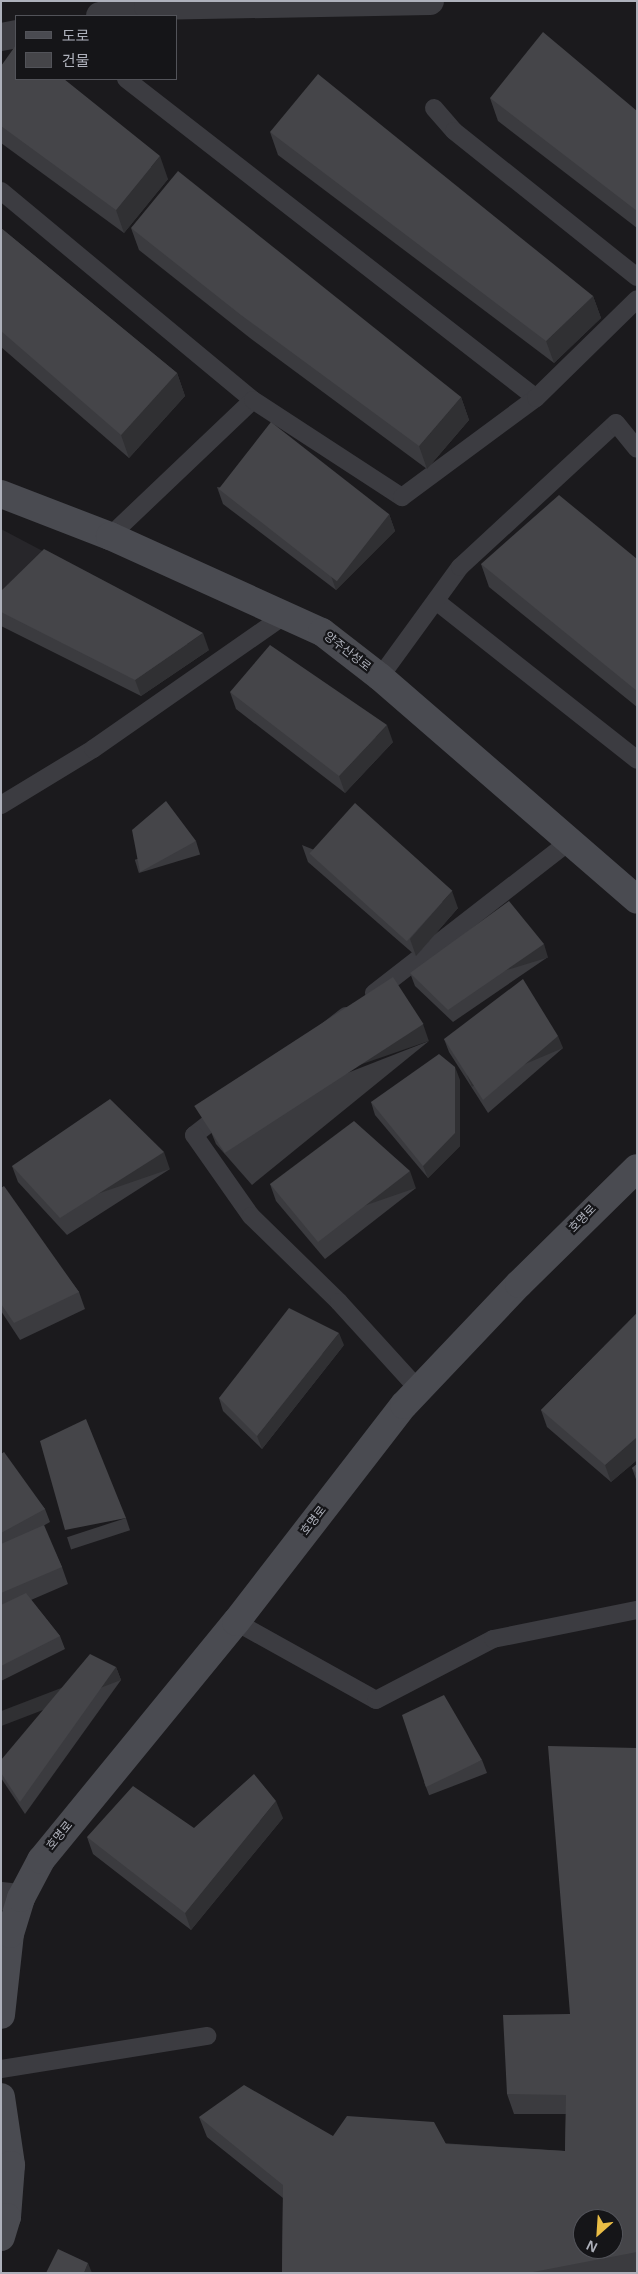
<!DOCTYPE html>
<meta charset="utf-8">
<style>
body{margin:0}
#map{position:relative;width:638px;height:2274px;overflow:hidden;background:#1b1a1d;font-family:Helvetica,"Noto Sans KR",sans-serif}
div>[style]{position:absolute}
.built>*{inset:0;background:#27262a}
.lane>*{height:18px;margin:-9px;padding:0 9px;transform-origin:9px;border-radius:9px;background:#3c3c41}
.street>*{height:28px;margin:-14px;padding:0 14px;transform-origin:14px;border-radius:14px;background:#3c3c41}
.secondary>*{height:28px;margin:-14px;padding:0 14px;transform-origin:14px;border-radius:14px;background:#4a4b51}
.wall>*{inset:0;background:#3b3b3f;transform-origin:0 0}
.shaded-wall>*{inset:0;background:#303033;transform-origin:0 0}
.building>*{inset:0;background:#454549;transform-origin:0 0}
span{translate:-50% -50%;white-space:nowrap;text-align:center;line-height:1.15;-webkit-text-stroke:4.5px #151518;paint-order:stroke}
.street-label{font-size:12px;color:#aeb1bb}
.frame{position:absolute;inset:0;border:2px solid #aeb1bb;pointer-events:none}
.legend{position:absolute;left:15px;top:15px;width:162px;height:65px;box-sizing:border-box;background:#151518;border:1px solid #525359;margin:0;padding:6px 9px;list-style:none;font-size:15px;color:#aeb1bb}
.legend li{display:flex;align-items:center;gap:10px;height:25px}
.legend b{width:25px;border:1px solid #525359}
.north{position:absolute;left:573px;top:2209px;width:50px;height:50px;box-sizing:border-box;background:#151518;border:1px solid #525359;border-radius:50%;rotate:206deg;font-size:14px;font-weight:700;line-height:20px;text-align:center;color:#aeb1bb}
.north::after{content:'';display:block;margin:auto;width:18px;height:22px;background:#eabd45;clip-path:polygon(50% 0,100% 100%,50% 72%,0 100%)}
</style>
<div id="map">
<div class="built">
<div style="clip-path:polygon(1px 529px,54px 557px,1px 595px)"></div>
</div>
<div class="lane">
<div style="left:126px;top:79px;width:519px;rotate:37.88deg"></div>
<div style="left:434px;top:108px;width:30px;rotate:49deg"></div>
<div style="left:454px;top:131px;width:234px;rotate:38.6deg"></div>
<div style="left:1px;top:191px;width:327px;rotate:39.7deg"></div>
<div style="left:110px;top:536px;width:197px;rotate:-43.6deg"></div>
<div style="left:253px;top:400px;width:178px;rotate:33.1deg"></div>
<div style="left:402px;top:497px;width:167px;rotate:-36.5deg"></div>
<div style="left:536px;top:398px;width:141px;rotate:-44.4deg"></div>
<div style="left:436px;top:601px;width:256px;rotate:38.3deg"></div>
<div style="left:380px;top:677px;width:136px;rotate:-54deg"></div>
<div style="left:460px;top:567px;width:212px;rotate:-42.7deg"></div>
<div style="left:616px;top:423px;width:33px;rotate:51deg"></div>
<div style="left:1px;top:805px;width:108px;rotate:-31.3deg"></div>
<div style="left:93px;top:749px;width:234px;rotate:-34.9deg"></div>
<div style="left:374px;top:993px;width:248px;rotate:-37.8deg"></div>
<div style="left:346px;top:1016px;width:193px;rotate:141.9deg"></div>
<div style="left:194px;top:1135px;width:99px;rotate:54.9deg"></div>
<div style="left:251px;top:1216px;width:123px;rotate:44.3deg"></div>
<div style="left:339px;top:1302px;width:119px;rotate:47.7deg"></div>
<div style="left:236px;top:1622px;width:160px;rotate:29.1deg"></div>
<div style="left:376px;top:1700px;width:132px;rotate:-27.5deg"></div>
<div style="left:493px;top:1639px;width:147px;rotate:-11.4deg"></div>
<div style="left:1px;top:2069px;width:209px;rotate:-9.1deg"></div>
</div>
<div class="street">
<div style="left:100px;top:16px;width:49px;rotate:-11.8deg"></div>
<div style="left:148px;top:6px;width:282px;rotate:-1deg"></div>
<div style="left:1px;top:37px;width:15px;rotate:-11deg"></div>
<div style="left:1px;top:1896px;width:20px;rotate:6deg"></div>
</div>
<div class="secondary">
<div style="left:1px;top:494px;width:117px;rotate:21.1deg"></div>
<div style="left:110px;top:536px;width:233px;rotate:24.4deg"></div>
<div style="left:322px;top:632px;width:73px;rotate:37.8deg"></div>
<div style="left:380px;top:677px;width:340px;rotate:40.9deg"></div>
<div style="left:1px;top:2015px;width:81px;rotate:-83.7deg"></div>
<div style="left:10px;top:1934px;width:38px;rotate:-73deg"></div>
<div style="left:21px;top:1898px;width:43px;rotate:-62.2deg"></div>
<div style="left:41px;top:1860px;width:308px;rotate:-50.7deg"></div>
<div style="left:236px;top:1622px;width:274px;rotate:-52.3deg"></div>
<div style="left:404px;top:1405px;width:167px;rotate:-46.5deg"></div>
<div style="left:519px;top:1284px;width:165px;rotate:-44.5deg"></div>
<div style="left:1px;top:2097px;width:69px;rotate:81.6deg"></div>
<div style="left:11px;top:2165px;width:52px;rotate:94.4deg"></div>
<div style="left:7px;top:2217px;width:21px;rotate:107deg"></div>
</div>
<div class="wall">
<div style="clip-path:polygon(1px 66px,168px 179px,124px 233px,1px 143px)"></div>
<div style="clip-path:polygon(490px 98px,637px 111px,637px 228px,498px 121px)"></div>
<div style="clip-path:polygon(270px 132px,593px 296px,601px 318px,554px 363px,278px 155px)"></div>
<div style="clip-path:polygon(1px 228px,177px 373px,185px 396px,129px 458px,1px 347px)"></div>
<div style="clip-path:polygon(131px 228px,461px 397px,469px 420px,427px 469px,250px 338px,139px 250px)"></div>
<div style="clip-path:polygon(217px 487px,389px 514px,395px 531px,336px 590px,223px 504px)"></div>
<div style="clip-path:polygon(637px 559px,637px 707px,489px 587px,481px 564px)"></div>
<div style="clip-path:polygon(1px 591px,209px 650px,141px 696px,1px 626px)"></div>
<div style="clip-path:polygon(230px 692px,393px 742px,345px 793px,236px 709px)"></div>
<div style="left:196px;top:841px;width:14px;height:64px;rotate:73deg"></div>
<div style="clip-path:polygon(302px 845px,458px 908px,416px 956px,308px 862px)"></div>
<div style="clip-path:polygon(548px 957px,453px 1022px,415px 986px,410px 973px)"></div>
<div style="clip-path:polygon(444px 1039px,563px 1048px,488px 1113px,449px 1052px)"></div>
<div style="clip-path:polygon(429px 1041px,252px 1185px,216px 1144px,209px 1127px)"></div>
<div style="clip-path:polygon(460px 1080px,460px 1146px,428px 1178px,375px 1115px,371px 1102px)"></div>
<div style="clip-path:polygon(12px 1166px,170px 1169px,67px 1235px,18px 1182px)"></div>
<div style="clip-path:polygon(270px 1184px,416px 1188px,325px 1259px,276px 1201px)"></div>
<div style="clip-path:polygon(1px 1188px,79px 1292px,85px 1309px,20px 1340px,1px 1311px)"></div>
<div style="clip-path:polygon(637px 1313px,637px 1460px,611px 1482px,547px 1427px,541px 1410px)"></div>
<div style="clip-path:polygon(344px 1345px,262px 1449px,223px 1411px,219px 1398px)"></div>
<div style="clip-path:polygon(1px 1454px,45px 1509px,50px 1522px,43px 1526px,62px 1567px,68px 1584px,31px 1600px,60px 1636px,65px 1649px,1px 1681px)"></div>
<div style="clip-path:polygon(637px 1464px,637px 1482px,632px 1468px)"></div>
<div style="left:126px;top:1518px;width:13px;height:62px;rotate:72deg"></div>
<div style="clip-path:polygon(116px 1667px,121px 1680px,25px 1814px,1px 1778px,1px 1760px)"></div>
<div style="clip-path:polygon(637px 1748px,637px 2273px,282px 2273px,283px 2198px,207px 2137px,199px 2117px,333px 2136px,565px 2151px,566px 2114px,514px 2114px,507px 2094px,570px 2014px)"></div>
<div style="left:482px;top:1760px;width:14px;height:62px;rotate:69deg"></div>
<div style="clip-path:polygon(283px 1818px,191px 1930px,93px 1854px,87px 1837px,194px 1828px)"></div>
</div>
<div class="shaded-wall">
<div style="clip-path:polygon(160px 156px,168px 179px,124px 233px,116px 210px)"></div>
<div style="clip-path:polygon(593px 296px,601px 318px,554px 363px,546px 341px)"></div>
<div style="clip-path:polygon(177px 373px,185px 396px,129px 458px,121px 435px)"></div>
<div style="clip-path:polygon(461px 397px,469px 420px,427px 469px,419px 446px)"></div>
<div style="clip-path:polygon(389px 514px,395px 531px,336px 590px,330px 573px)"></div>
<div style="clip-path:polygon(203px 633px,209px 650px,141px 696px,135px 680px)"></div>
<div style="clip-path:polygon(387px 725px,393px 742px,345px 793px,339px 776px)"></div>
<div style="clip-path:polygon(452px 891px,458px 908px,416px 956px,410px 939px)"></div>
<div style="left:544px;top:944px;width:14px;height:116px;rotate:73deg"></div>
<div style="left:423px;top:1024px;width:18px;height:228px;rotate:71deg"></div>
<div style="left:558px;top:1036px;width:13px;height:99px;rotate:67deg"></div>
<div style="clip-path:polygon(455px 1067px,460px 1080px,460px 1146px,428px 1178px,423px 1166px)"></div>
<div style="left:164px;top:1152px;width:18px;height:123px;rotate:71deg"></div>
<div style="left:410px;top:1171px;width:18px;height:116px;rotate:71deg"></div>
<div style="clip-path:polygon(339px 1333px,344px 1345px,262px 1449px,257px 1436px)"></div>
<div style="clip-path:polygon(637px 1437px,637px 1460px,611px 1482px,605px 1465px)"></div>
<div style="left:116px;top:1667px;width:14px;height:166px;rotate:69deg"></div>
<div style="clip-path:polygon(276px 1801px,283px 1818px,191px 1930px,185px 1913px)"></div>
<div style="clip-path:polygon(88px 2263px,92px 2273px,84px 2273px)"></div>
</div>
<div class="building">
<div style="clip-path:polygon(543px 32px,637px 111px,637px 211px,490px 98px)"></div>
<div style="clip-path:polygon(16px 45px,16px 79px,64px 79px,160px 156px,116px 210px,1px 126px,1px 66px)"></div>
<div style="clip-path:polygon(318px 74px,593px 296px,546px 341px,270px 132px)"></div>
<div style="clip-path:polygon(178px 171px,461px 397px,419px 446px,241px 315px,131px 228px)"></div>
<div style="clip-path:polygon(1px 228px,177px 373px,121px 435px,1px 331px)"></div>
<div style="left:271px;top:422px;width:150px;height:85px;rotate:38deg"></div>
<div style="clip-path:polygon(559px 495px,637px 559px,637px 691px,481px 564px)"></div>
<div style="clip-path:polygon(44px 549px,203px 633px,135px 680px,1px 612px,1px 591px)"></div>
<div style="clip-path:polygon(270px 645px,387px 725px,339px 776px,230px 692px)"></div>
<div style="clip-path:polygon(166px 801px,196px 841px,140px 872px,132px 830px)"></div>
<div style="left:355px;top:803px;width:131px;height:68px;rotate:42deg"></div>
<div style="clip-path:polygon(509px 901px,544px 944px,448px 1010px,410px 973px)"></div>
<div style="left:393px;top:977px;width:56px;height:237px;rotate:57deg"></div>
<div style="clip-path:polygon(523px 979px,558px 1036px,483px 1100px,444px 1039px)"></div>
<div style="clip-path:polygon(439px 1054px,455px 1067px,455px 1133px,423px 1166px,371px 1102px)"></div>
<div style="clip-path:polygon(110px 1099px,164px 1152px,60px 1218px,12px 1166px)"></div>
<div style="clip-path:polygon(354px 1121px,410px 1171px,318px 1242px,270px 1184px)"></div>
<div style="clip-path:polygon(4px 1186px,79px 1292px,14px 1323px,1px 1304px,1px 1188px)"></div>
<div style="clip-path:polygon(289px 1308px,339px 1333px,257px 1436px,219px 1398px)"></div>
<div style="clip-path:polygon(637px 1313px,637px 1437px,605px 1465px,541px 1410px)"></div>
<div style="clip-path:polygon(86px 1419px,126px 1518px,65px 1530px,40px 1441px)"></div>
<div style="clip-path:polygon(4px 1452px,45px 1509px,1px 1533px,1px 1454px)"></div>
<div style="clip-path:polygon(637px 1464px,637px 1474px,632px 1468px)"></div>
<div style="clip-path:polygon(44px 1525px,62px 1567px,1px 1593px,1px 1544px)"></div>
<div style="clip-path:polygon(26px 1593px,60px 1636px,1px 1666px,1px 1605px)"></div>
<div style="clip-path:polygon(90px 1654px,116px 1667px,20px 1802px,1px 1773px,1px 1760px)"></div>
<div style="clip-path:polygon(444px 1695px,482px 1760px,426px 1787px,402px 1715px)"></div>
<div style="clip-path:polygon(evenodd,548px 1746px,637px 1748px,637px 2252px,528px 2273px,282px 2273px,283px 2185px,199px 2117px,244px 2085px,333px 2136px,347px 2116px,434px 2122px,446px 2144px,565px 2151px,566px 2095px,507px 2094px,503px 2015px,570px 2014px,548px 1746px,583px 2219px,613px 2219px,613px 2249px,583px 2249px,583px 2219px)"></div>
<div style="clip-path:polygon(254px 1774px,276px 1801px,185px 1913px,87px 1837px,133px 1786px,194px 1828px)"></div>
<div style="clip-path:polygon(58px 2249px,88px 2263px,84px 2273px,46px 2273px)"></div>
</div>
<div class="street-label">
<span style="left:347px;top:652px;rotate:38deg">양주산성로</span>
<span style="left:583px;top:1219px;rotate:-46deg">호명로</span>
<span style="left:314px;top:1521px;rotate:-52deg">호명로</span>
<span style="left:60px;top:1836px;rotate:-51deg">호명로</span>
</div>
<div class="frame"></div>
<ul class="legend">
<li><b style="height:6px;background:#4a4b51"></b>도로</li>
<li><b style="height:14px;background:#454549"></b>건물</li>
</ul>
<div class="north">N</div>
</div>
